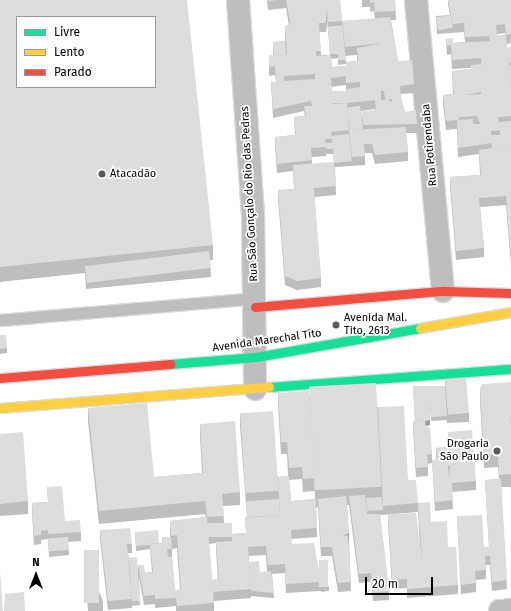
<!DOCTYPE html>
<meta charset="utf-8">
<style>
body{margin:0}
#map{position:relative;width:511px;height:611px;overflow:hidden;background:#fff;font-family:"Fira Sans",sans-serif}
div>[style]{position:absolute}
.roads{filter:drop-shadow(1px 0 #dbdbdb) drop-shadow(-1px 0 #dbdbdb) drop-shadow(0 1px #dbdbdb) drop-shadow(0 -1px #dbdbdb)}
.lane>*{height:11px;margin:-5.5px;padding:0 5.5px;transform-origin:5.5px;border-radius:5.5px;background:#bebebe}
.street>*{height:22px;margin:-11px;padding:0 11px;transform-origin:11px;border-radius:11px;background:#bebebe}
.fast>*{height:9px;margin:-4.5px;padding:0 4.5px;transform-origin:4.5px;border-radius:4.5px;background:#16e098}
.slow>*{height:9px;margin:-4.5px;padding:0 4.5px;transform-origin:4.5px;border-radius:4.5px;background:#ffcf43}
.jam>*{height:9px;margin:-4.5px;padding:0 4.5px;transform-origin:4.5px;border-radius:4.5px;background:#f24e42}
.wall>*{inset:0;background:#bebebe}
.shaded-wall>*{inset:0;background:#9b9b9b}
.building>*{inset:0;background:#ddd;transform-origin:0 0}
.dots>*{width:11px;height:11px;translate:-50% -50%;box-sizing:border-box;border:2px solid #fff;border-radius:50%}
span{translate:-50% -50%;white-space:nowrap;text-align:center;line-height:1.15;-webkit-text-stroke:3.5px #fff;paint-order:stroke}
.street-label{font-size:11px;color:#000}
.poi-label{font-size:11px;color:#000}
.left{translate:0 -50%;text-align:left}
.right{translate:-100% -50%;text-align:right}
.legend{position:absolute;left:16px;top:16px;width:140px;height:72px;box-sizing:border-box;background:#fff;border:1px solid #999;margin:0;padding:5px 7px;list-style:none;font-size:12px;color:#000}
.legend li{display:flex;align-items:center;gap:8px;height:20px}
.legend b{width:20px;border:1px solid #999}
.north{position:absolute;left:16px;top:555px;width:40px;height:40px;-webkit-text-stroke:3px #fff;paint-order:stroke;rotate:0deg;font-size:11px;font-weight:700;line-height:16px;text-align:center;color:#000}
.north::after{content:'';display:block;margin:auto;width:14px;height:18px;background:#000;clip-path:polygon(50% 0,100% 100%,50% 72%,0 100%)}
.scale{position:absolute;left:365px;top:577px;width:68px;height:18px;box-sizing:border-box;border:2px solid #000;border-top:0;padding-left:5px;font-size:12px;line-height:14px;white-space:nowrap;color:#000;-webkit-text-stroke:3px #fff;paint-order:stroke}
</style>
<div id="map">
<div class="roads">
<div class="lane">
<div style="left:0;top:320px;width:256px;rotate:-4.9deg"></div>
</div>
<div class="street">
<div style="left:238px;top:0;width:218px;rotate:86deg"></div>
<div style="left:253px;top:217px;width:172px;rotate:89.3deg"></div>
<div style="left:416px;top:0;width:292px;rotate:84.7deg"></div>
<div style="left:500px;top:611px;width:11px;rotate:-5deg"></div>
</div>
<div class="fast">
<div style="left:170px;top:364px;width:86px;rotate:-4.7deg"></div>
<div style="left:256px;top:357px;width:167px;rotate:-10deg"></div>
<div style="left:269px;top:387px;width:243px;rotate:-4.3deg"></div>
</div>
<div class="slow">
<div style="left:420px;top:328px;width:92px;rotate:-10deg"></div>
<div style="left:0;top:408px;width:270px;rotate:-4.5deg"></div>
</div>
<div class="jam">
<div style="left:255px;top:307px;width:189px;rotate:-4.9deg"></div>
<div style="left:443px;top:291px;width:68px;rotate:1.7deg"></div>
<div style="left:0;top:378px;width:171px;rotate:-4.7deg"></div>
</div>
</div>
<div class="wall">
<div style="clip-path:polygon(0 0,213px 245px,213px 260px,210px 260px,211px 277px,86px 289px,85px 273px,0 282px)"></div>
<div style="clip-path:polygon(evenodd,267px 0,340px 0,342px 21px,375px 19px,374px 11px,370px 12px,370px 7px,362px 7px,362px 0,395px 0,396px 20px,391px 20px,398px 61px,414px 84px,414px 93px,400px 94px,401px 98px,405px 112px,417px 124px,417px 133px,406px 133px,408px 152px,408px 161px,375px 164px,372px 153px,365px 153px,365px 165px,335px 167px,336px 195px,314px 197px,321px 278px,321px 287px,297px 290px,285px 285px,278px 199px,278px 190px,294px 189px,293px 171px,277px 173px,275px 146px,275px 137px,295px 135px,294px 117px,305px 116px,304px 111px,273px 118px,271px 82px,276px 82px,275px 75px,269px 76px,269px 55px,273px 55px,273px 42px,285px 41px,285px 26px,289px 25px,286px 8px,268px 10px,267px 0,327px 18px,330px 55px,321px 55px,319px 32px,326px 32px,327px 18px,267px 0,357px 55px,357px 61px,346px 62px,345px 56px,357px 55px,267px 0,338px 58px,338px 65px,346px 64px,346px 66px,332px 67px,331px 59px,338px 58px,267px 0,346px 85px,346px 91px,332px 92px,331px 87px,346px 85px,267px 0,375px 109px,375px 110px,362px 118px,361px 111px,375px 109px,267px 0,326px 154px,333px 154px,334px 163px,312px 164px,312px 157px,326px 156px,326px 154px)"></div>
<div style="clip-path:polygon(evenodd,448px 0,511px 0,511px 43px,507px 44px,507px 47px,511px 47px,511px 266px,506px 205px,480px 207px,484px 248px,484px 257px,456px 260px,450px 186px,450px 177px,480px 175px,479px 154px,458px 157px,457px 129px,446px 130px,443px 104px,443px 95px,453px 94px,452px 71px,471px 69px,471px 68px,452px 69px,451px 54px,447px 55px,446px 39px,453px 43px,465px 42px,464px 32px,437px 34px,436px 16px,450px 15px,448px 4px,448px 0,505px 33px,505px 35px,497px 35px,497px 34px,505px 33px)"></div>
<div style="clip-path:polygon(0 335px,7px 348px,7px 353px,0 354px)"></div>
<div style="clip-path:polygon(445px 379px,469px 413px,469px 422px,447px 423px,447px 418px,447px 420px,431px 421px,430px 407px,430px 425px,426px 426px,432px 454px,432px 463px,428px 464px,428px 476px,416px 477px,413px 430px,413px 421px,415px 421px,413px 386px,445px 386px)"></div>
<div style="clip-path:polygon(511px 382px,511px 488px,510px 487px,501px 487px,507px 589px,492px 591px,490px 565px,486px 565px,486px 579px,476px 580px,476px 592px,461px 594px,457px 516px,484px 547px,489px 547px,485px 480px,499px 479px,498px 467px,484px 468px,480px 401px,480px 388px)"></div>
<div style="clip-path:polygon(evenodd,278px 393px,378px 407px,418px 503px,448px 547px,458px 585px,458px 594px,407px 598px,407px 588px,392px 589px,388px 523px,388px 514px,420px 547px,418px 512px,380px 515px,389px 591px,389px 600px,373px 601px,371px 582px,359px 583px,349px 505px,347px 505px,349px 542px,351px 591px,338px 592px,332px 556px,321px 556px,318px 507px,316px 508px,317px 537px,291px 539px,292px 544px,329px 587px,329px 591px,321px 592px,321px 591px,286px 593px,285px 573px,272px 574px,274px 598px,251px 596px,251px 598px,214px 601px,214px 611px,176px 611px,176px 606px,155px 608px,155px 604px,144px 605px,139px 577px,140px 605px,132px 606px,132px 601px,132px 608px,108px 610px,100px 539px,100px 530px,132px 544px,132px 553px,128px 553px,129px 561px,138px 570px,138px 565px,145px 573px,152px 572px,150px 549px,136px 551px,135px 532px,159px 543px,162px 543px,162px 537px,170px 537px,170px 521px,206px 517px,205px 514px,99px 524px,88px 421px,88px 408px,154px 477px,202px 473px,200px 436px,200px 424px,240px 492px,240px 505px,223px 506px,224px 524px,232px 534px,246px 533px,245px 518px,247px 517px,240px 426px,240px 413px,278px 477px,288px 476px,287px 454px,281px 454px,278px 406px,278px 393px,302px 479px,303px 492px,315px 491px,315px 490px,315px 499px,291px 501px,289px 480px,302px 479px,278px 393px,216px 543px,216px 551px,218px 579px,212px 580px,209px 544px,216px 543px,278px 393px,177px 548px,180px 589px,175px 593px,172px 557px,172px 549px,177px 548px,278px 393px,266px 555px,267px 572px,260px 572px,249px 562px,249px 556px,266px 555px)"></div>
<div style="clip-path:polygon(448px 432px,476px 481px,476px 490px,452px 492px,453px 509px,435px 511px,432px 460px,436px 460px,436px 448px,449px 447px)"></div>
<div style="clip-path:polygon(0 434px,28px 501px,28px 514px,0 516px)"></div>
<div style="clip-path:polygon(47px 487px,65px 521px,81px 532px,81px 541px,68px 542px,69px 555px,49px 557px,48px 539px,41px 540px,41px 544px,34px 545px,32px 512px,32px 503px,48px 502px)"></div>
<div style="clip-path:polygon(84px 550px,103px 602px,103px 611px,88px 611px,84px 559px)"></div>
</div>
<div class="shaded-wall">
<div style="clip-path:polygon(327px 9px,327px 18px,326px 32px,326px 23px)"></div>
<div style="clip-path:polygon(430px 407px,430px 425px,415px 428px)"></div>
<div style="clip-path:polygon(349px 533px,349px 542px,343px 545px,343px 536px)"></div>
</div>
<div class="building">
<div style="clip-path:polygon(evenodd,0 0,187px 0,213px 245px,0 267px,0 0,17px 17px,155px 17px,155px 87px,17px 87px,17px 17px)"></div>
<div style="clip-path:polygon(268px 0,279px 0,268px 1px)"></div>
<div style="clip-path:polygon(evenodd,286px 0,340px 0,342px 21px,390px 17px,398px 61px,412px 60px,414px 84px,400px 86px,401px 98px,405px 112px,416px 110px,417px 124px,363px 125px,362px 111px,376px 110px,375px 100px,347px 103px,349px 130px,331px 132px,332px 139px,325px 139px,326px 147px,311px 148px,312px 160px,277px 164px,275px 137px,296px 135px,294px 117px,306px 116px,304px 106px,312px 106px,311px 101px,273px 109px,271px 82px,276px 82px,275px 66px,269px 67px,269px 55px,287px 54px,285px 26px,290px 25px,290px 22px,286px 0,327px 9px,328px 22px,342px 21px,345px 47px,383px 43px,357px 48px,358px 61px,346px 62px,346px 66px,332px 67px,331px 55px,316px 56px,316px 51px,321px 51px,319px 23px,326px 23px,327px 9px,286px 0,315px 74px,315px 79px,284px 81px,284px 76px,315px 74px,286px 0,346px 76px,346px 83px,360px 82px,360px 87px,347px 89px,347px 103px,333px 104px,331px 78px,346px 76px,286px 0,381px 91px,384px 91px,385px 100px,381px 100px,381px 91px,286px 0,392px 99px,392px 102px,388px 100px,392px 99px)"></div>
<div style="clip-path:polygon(370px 0,395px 0,396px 11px,375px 12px,374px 2px,370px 3px)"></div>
<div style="clip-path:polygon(evenodd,448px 0,511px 0,511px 34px,506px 35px,505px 24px,496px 25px,497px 35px,506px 35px,507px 47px,511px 47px,511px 62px,509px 62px,511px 87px,511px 116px,498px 117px,500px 130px,491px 131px,492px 143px,458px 148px,457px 120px,446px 121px,443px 95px,454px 94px,452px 71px,471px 69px,471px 65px,481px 64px,481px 58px,452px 60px,451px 45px,447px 46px,446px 39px,453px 38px,453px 43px,490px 41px,489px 36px,465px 37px,464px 23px,453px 24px,448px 0,481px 92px,481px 94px,465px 95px,481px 92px,448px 0,477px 116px,480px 124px,473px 124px,473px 119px,459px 120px,459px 117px,477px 116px)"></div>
<div style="left:451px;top:15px;width:13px;height:15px;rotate:81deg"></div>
<div style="clip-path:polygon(342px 25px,346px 60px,338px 60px,338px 54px,330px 54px,328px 27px)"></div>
<div style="left:285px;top:41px;width:13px;height:12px;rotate:86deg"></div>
<div style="clip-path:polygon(509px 66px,511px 66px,511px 87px)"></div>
<div style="left:347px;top:91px;width:12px;height:15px;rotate:90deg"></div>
<div style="left:360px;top:106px;width:23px;height:13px;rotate:83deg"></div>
<div style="clip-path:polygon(511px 121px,511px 145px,492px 148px,491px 135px,500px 135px,499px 122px)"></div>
<div style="clip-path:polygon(406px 127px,408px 152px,375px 155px,372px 144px,364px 144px,365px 156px,352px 157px,349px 130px)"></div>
<div style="clip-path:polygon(349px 134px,352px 161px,334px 163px,333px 149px,326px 149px,325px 143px,332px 143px,332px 136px)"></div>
<div style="clip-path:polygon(511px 145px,511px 257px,506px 196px,479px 198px,484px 248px,456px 251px,450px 177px,481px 175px,479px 150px)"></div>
<div style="clip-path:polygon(334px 162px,336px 186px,314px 188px,321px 278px,297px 281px,285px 276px,278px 190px,294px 189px,293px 165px)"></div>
<div style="left:209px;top:251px;width:17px;height:125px;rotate:83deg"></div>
<div style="clip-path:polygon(0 335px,6px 335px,7px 348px,0 349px)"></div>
<div style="left:466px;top:378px;width:35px;height:21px;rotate:85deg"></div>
<div style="clip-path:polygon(511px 382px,511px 418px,510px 418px,510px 422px,511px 422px,511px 474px,499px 475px,498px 454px,484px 455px,480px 388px,482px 384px)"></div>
<div style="left:376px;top:383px;width:104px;height:67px;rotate:87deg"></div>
<div style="clip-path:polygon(413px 386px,445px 386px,447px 416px,431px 417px,430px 403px,430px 420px,426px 421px,425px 420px,415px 421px)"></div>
<div style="clip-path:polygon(309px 391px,315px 478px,303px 479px,302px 467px,289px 468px,287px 442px,281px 442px,278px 393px)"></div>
<div style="clip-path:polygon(147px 403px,154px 477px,203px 473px,200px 424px,235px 421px,240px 492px,222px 494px,224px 516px,207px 517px,214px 603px,177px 606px,175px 590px,181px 589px,177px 535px,171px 536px,170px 521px,207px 517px,205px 501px,99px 511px,88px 408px)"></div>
<div style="clip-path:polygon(404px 406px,408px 480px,416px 480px,418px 503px,383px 506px,378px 407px)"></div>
<div style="left:273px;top:411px;width:80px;height:33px;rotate:86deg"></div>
<div style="clip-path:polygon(425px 420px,426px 427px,430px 427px,432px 454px,427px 455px,428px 467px,416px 468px,413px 421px)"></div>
<div style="clip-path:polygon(evenodd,472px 430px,476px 481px,452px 483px,453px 500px,435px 502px,432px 460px,437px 459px,436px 448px,449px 447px,448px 432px,472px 430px,448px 466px,450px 466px,449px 479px,448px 466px)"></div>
<div style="clip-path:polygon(23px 432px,28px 501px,0 504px,0 434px)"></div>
<div style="clip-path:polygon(289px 476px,291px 501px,316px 499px,317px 528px,291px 530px,292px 544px,314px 543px,321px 582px,286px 584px,285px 564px,268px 565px,266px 546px,248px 547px,251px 589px,213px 592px,212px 580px,219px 579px,216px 542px,232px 541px,232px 534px,246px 533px,245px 518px,280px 515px,278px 477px)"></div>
<div style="clip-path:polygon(501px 479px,507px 580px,492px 582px,490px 556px,485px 556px,486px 570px,475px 571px,476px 583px,461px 585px,457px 516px,482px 515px,484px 547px,489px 547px,485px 480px)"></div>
<div style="clip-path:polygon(62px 486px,65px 521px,80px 520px,81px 532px,48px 534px,48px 530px,41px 531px,41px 535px,34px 536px,32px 503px,48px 502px,47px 487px)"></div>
<div style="clip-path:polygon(365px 495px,367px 514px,380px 514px,389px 591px,373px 593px,371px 573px,359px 574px,349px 496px)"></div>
<div style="clip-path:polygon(346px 496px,349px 533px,343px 536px,348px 535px,351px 582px,338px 583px,332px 547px,321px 547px,318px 499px)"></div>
<div style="left:382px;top:497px;width:13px;height:16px;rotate:86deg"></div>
<div style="left:279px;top:499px;width:16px;height:33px;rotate:86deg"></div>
<div style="clip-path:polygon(430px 502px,431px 522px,447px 521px,448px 547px,456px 547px,458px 585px,407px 589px,407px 579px,392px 580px,388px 514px,416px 513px,422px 559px,418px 503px)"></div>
<div style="left:232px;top:523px;width:14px;height:25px;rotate:90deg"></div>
<div style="clip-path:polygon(130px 528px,132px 544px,127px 544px,132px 599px,108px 601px,100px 530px)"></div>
<div style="clip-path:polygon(158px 530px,159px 543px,150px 544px,150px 545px,136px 546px,135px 532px)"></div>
<div style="left:68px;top:537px;width:13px;height:20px;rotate:86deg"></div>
<div style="clip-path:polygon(162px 537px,171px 537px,172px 549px,167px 549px,168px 557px,172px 557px,176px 598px,155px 599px,155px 595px,144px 596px,138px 565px,144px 565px,145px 573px,153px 572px,150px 544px,163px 543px)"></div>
<div style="left:84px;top:550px;width:15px;height:53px"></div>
<div style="left:137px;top:557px;width:44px;height:8px;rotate:86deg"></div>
<div style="left:319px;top:560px;width:9px;height:27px"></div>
<div style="clip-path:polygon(259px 561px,260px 572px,271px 571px,274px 593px,251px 591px,249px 562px)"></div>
<div style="clip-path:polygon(0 571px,3px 611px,0 611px)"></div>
<div style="clip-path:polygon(24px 592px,25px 611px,4px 611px,5px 594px)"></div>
</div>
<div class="dots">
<div style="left:102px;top:174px;background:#595959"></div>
<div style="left:336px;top:325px;background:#595959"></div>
<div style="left:497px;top:451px;background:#595959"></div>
</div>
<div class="street-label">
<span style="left:430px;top:145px;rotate:-95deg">Rua Potirendaba</span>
<span style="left:250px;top:194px;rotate:-93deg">Rua São Gonçalo do Rio das Pedras</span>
<span style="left:267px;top:341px;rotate:-8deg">Avenida Marechal Tito</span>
</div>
<div class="poi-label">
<span class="left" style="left:110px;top:174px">Atacadão</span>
<span class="left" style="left:344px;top:325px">Avenida Mal.<br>Tito, 2613</span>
<span class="right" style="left:489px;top:451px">Drogaria<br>São Paulo</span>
</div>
<ul class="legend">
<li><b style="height:5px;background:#16e098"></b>Livre</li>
<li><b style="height:5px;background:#ffcf43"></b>Lento</li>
<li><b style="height:5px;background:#f24e42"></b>Parado</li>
</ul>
<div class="north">N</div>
<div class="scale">20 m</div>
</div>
